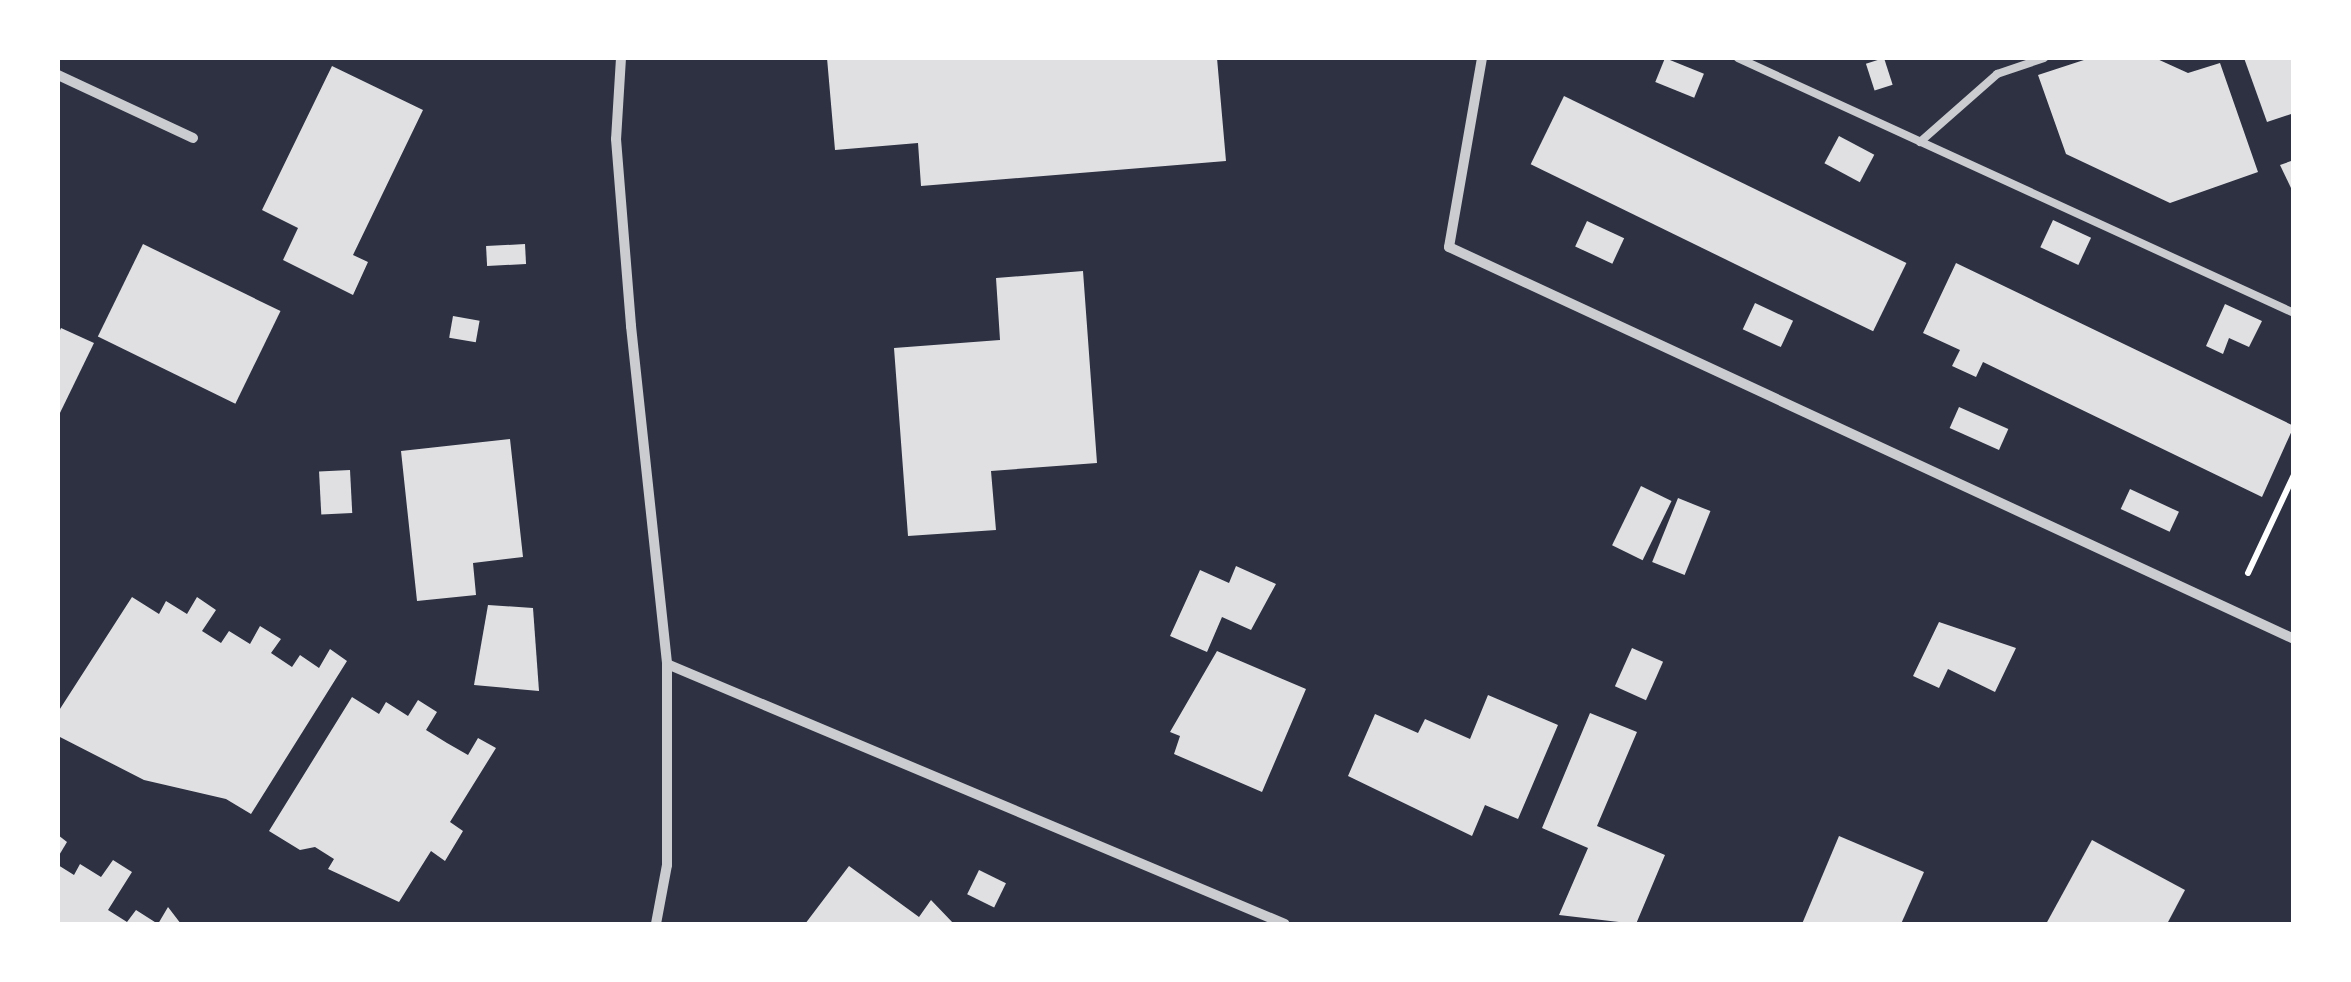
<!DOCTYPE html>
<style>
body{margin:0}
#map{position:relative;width:2351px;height:982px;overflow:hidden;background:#2d3142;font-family:Arial,sans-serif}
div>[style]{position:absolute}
.building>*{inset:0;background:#e0e0e3;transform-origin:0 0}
.path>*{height:6px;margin:-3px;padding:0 3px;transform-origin:3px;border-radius:3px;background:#fff}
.service>*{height:8px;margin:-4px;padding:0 4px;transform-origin:4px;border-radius:4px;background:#caccd0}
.minor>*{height:10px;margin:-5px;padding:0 5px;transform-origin:5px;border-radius:5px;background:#caccd0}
span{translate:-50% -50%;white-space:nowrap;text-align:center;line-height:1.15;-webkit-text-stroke:8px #fff;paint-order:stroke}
.frame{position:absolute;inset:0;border:60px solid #fff;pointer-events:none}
</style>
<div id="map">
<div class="building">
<div style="clip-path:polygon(827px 58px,1217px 58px,1226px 161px,921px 186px,918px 143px,835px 150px)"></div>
<div style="left:1665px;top:58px;width:42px;height:26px;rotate:22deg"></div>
<div style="left:1884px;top:58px;width:28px;height:19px;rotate:72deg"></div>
<div style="clip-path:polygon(2090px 58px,2155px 58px,2188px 73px,2220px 63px,2258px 172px,2170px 203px,2066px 154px,2038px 75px)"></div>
<div style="clip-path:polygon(2244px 58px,2294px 58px,2294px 113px,2267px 122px)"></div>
<div style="clip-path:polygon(332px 66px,423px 110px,353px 255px,368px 262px,353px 295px,283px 260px,298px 228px,262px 210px)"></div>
<div style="left:1564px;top:96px;width:381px;height:76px;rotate:26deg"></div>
<div style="left:1839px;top:136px;width:40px;height:31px;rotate:28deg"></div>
<div style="clip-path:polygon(2294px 160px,2294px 187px,2291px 188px,2280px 165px)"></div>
<div style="left:2053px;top:220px;width:42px;height:30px;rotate:25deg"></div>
<div style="left:1587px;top:221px;width:41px;height:28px;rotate:25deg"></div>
<div style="left:143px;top:244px;width:153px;height:103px;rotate:26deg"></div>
<div style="left:525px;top:244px;width:20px;height:39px;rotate:87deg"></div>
<div style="clip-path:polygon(1956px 263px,2294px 426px,2262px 497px,1983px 362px,1976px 377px,1952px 366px,1960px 350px,1923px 333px)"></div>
<div style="clip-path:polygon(1083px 271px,1097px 463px,991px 471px,996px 530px,908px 536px,894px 348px,1000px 340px,996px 278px)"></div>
<div style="left:1755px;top:303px;width:42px;height:29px;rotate:25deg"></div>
<div style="clip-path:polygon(2225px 304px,2262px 321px,2249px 347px,2229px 338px,2223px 354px,2206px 346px)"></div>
<div style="left:453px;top:316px;width:27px;height:22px;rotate:10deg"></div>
<div style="clip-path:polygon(61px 328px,94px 343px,58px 417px,58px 335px)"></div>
<div style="left:1959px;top:407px;width:54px;height:23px;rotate:24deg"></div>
<div style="clip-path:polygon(510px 439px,523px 557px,473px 563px,476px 595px,417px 601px,401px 451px)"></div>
<div style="left:350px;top:470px;width:43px;height:31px;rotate:87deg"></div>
<div style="left:1641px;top:486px;width:34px;height:66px;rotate:26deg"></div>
<div style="left:2130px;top:489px;width:54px;height:22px;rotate:25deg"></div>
<div style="left:1678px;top:498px;width:35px;height:69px;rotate:22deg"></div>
<div style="clip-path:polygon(1236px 566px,1276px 584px,1251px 630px,1222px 617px,1207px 652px,1170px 636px,1200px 570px,1229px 583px)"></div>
<div style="clip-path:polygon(132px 597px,159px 614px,166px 601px,187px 614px,197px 597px,216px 610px,202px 631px,221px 643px,229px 631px,250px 644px,260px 626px,281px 639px,271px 653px,292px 667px,300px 655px,319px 668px,330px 649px,347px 661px,251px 814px,226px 799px,144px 780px,58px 736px,58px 712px)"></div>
<div style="clip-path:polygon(488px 605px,533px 608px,539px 691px,474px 685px)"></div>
<div style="clip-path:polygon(1939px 622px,2016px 648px,1995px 692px,1948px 669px,1939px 688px,1913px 676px)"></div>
<div style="left:1632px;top:648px;width:34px;height:42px;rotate:24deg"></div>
<div style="clip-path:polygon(1217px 651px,1306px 689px,1262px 792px,1174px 754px,1180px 736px,1170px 732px)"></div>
<div style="clip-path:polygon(1488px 695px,1558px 725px,1518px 819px,1485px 805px,1472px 836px,1348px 776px,1375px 714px,1418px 733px,1425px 719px,1470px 739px)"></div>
<div style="clip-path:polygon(352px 697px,379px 714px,386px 702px,408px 716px,418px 700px,437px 712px,426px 730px,447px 743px,468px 755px,478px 738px,496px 748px,450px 822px,463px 831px,445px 861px,431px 851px,399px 902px,328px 869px,334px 859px,315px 847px,300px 850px,269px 831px)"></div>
<div style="clip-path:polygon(1590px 713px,1637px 732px,1597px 826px,1665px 855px,1636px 924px,1559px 915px,1588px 848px,1542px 828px)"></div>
<div style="clip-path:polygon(58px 835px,67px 842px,58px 857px)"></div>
<div style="clip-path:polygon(1839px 836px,1924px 872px,1901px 924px,1802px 924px)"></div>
<div style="clip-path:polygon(2092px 840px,2185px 890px,2167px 924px,2046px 924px)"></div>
<div style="clip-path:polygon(113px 860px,132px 872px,108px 910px,127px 922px,136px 910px,158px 924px,168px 907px,181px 924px,58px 924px,58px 865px,74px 875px,80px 864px,101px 877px)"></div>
<div style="clip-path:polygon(849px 866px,919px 917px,931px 900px,954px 924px,805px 924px)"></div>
<div style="left:979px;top:870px;width:30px;height:27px;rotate:26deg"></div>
</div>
<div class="path">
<div style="left:2248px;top:573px;width:108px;rotate:-64.9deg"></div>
</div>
<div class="service">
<div style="left:1738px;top:58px;width:612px;rotate:24.64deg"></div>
<div style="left:1920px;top:142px;width:103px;rotate:-41.4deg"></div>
<div style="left:1997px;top:74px;width:50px;rotate:-18.8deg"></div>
</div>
<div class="minor">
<div style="left:621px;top:58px;width:81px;rotate:93.5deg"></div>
<div style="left:616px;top:139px;width:188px;rotate:85.4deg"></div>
<div style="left:631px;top:326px;width:340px;rotate:83.9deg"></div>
<div style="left:667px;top:664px;width:201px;rotate:90deg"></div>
<div style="left:667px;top:865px;width:60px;rotate:100.6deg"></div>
<div style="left:1482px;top:58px;width:192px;rotate:99.9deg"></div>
<div style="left:1449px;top:247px;width:931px;rotate:24.89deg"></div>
<div style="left:58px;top:75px;width:149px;rotate:25deg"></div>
<div style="left:667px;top:664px;width:670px;rotate:22.82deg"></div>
</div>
<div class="frame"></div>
</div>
